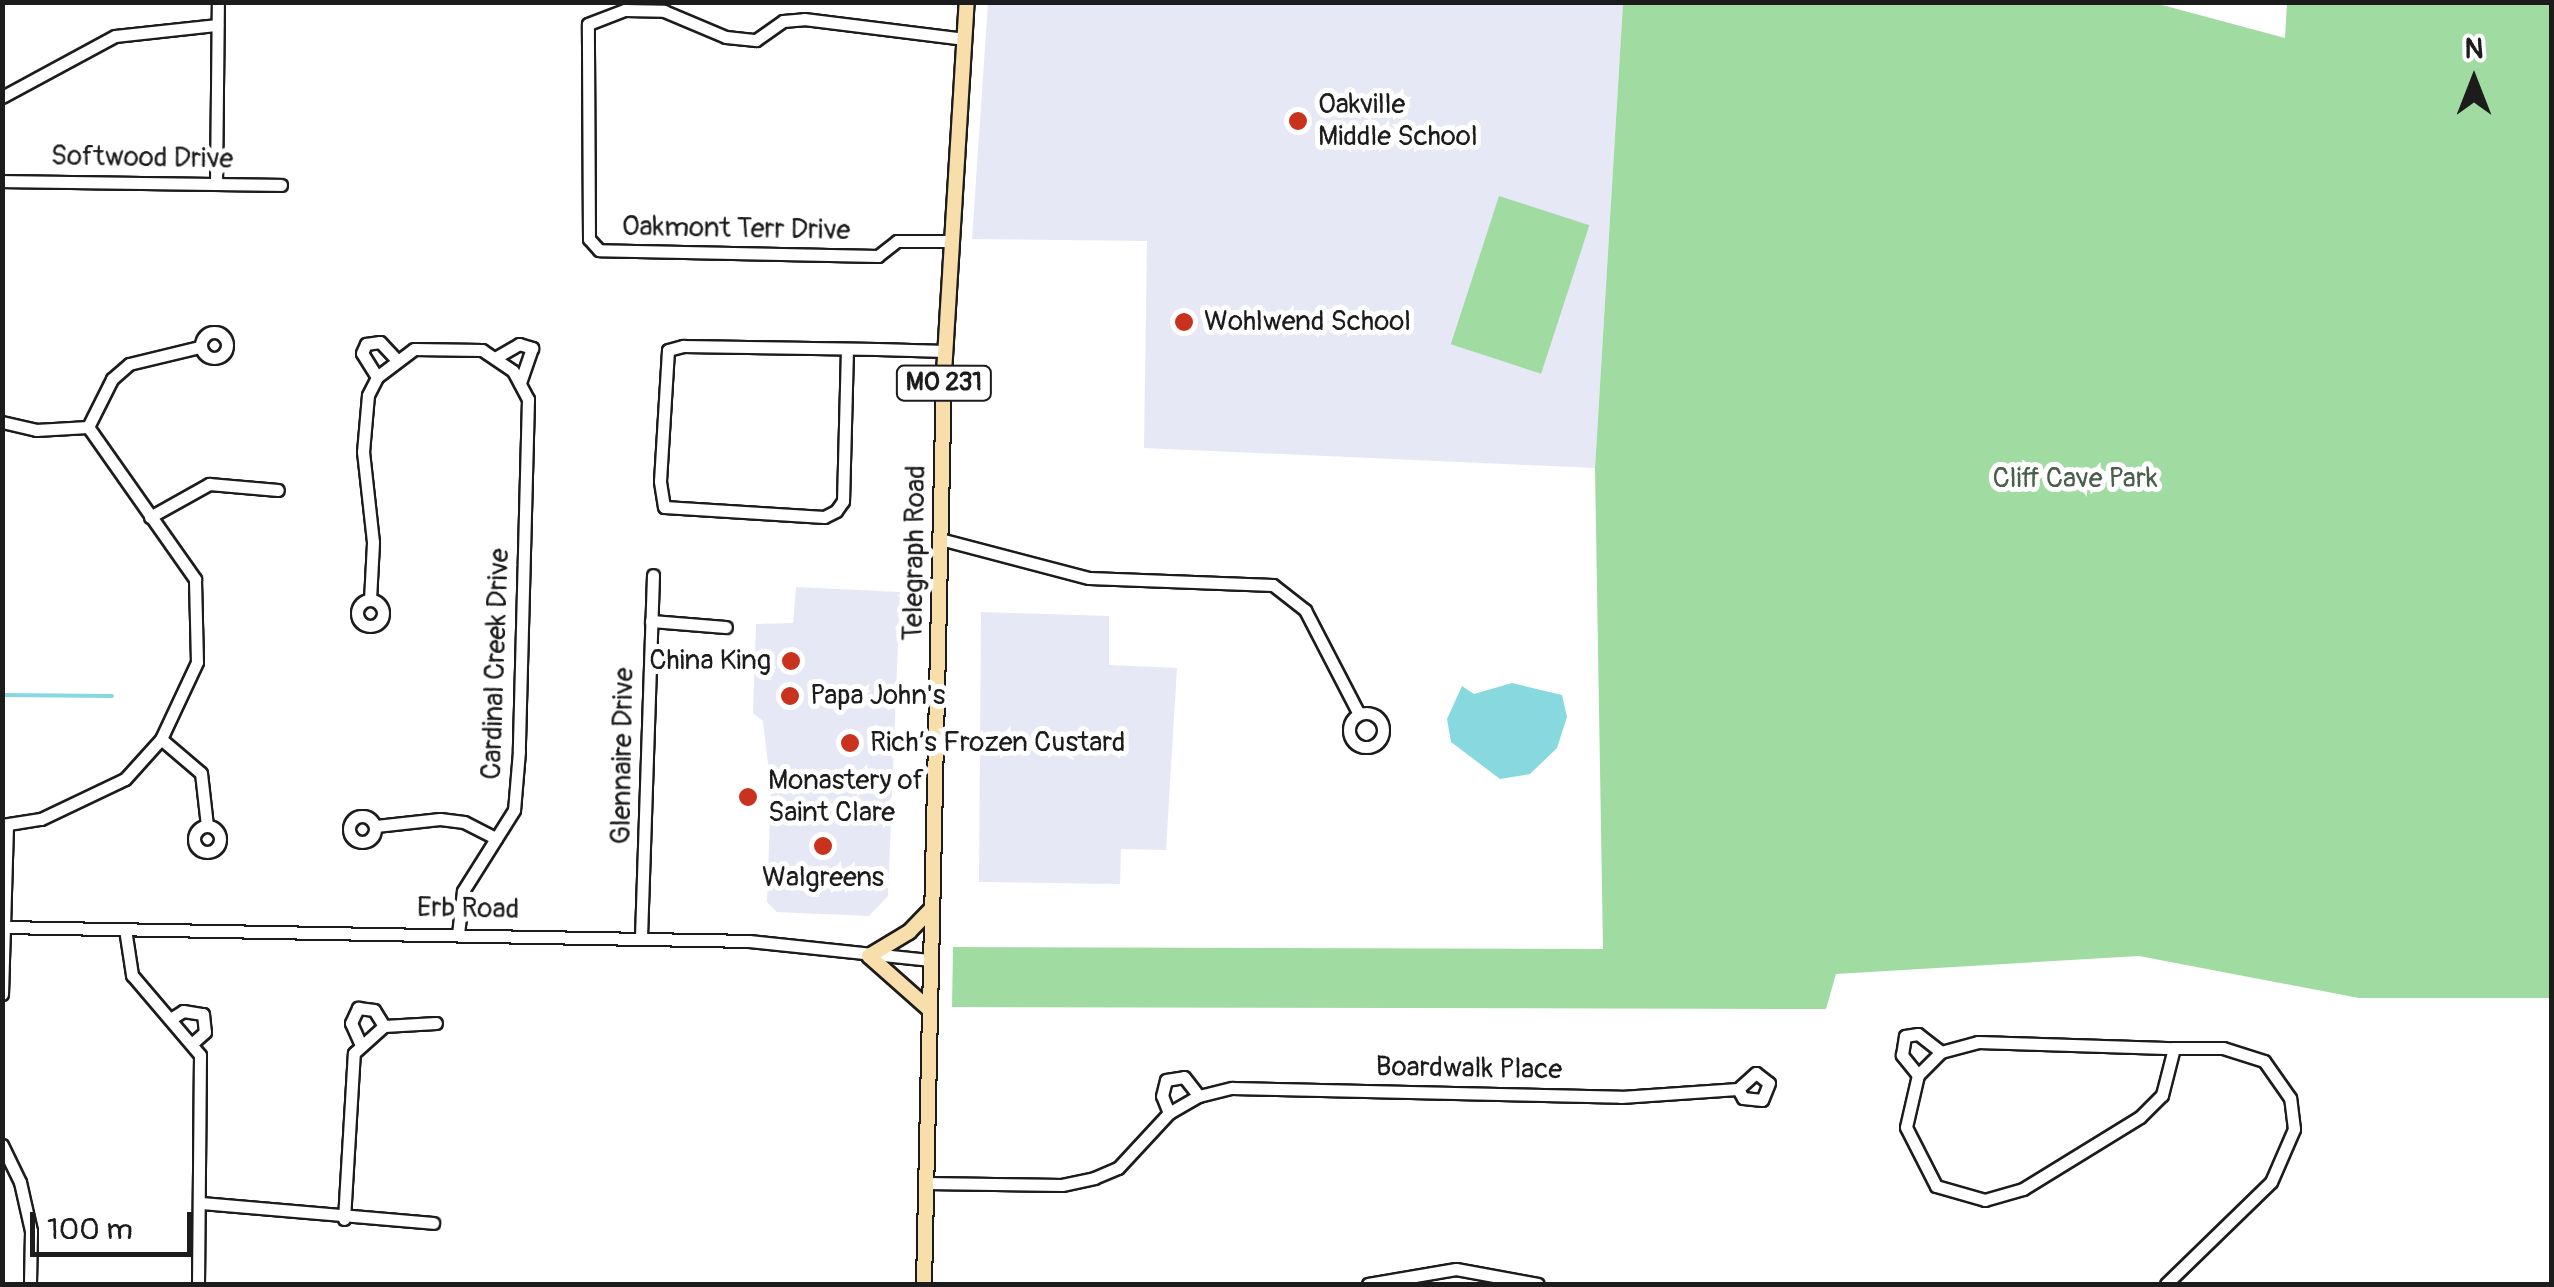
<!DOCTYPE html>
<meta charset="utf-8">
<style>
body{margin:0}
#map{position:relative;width:2554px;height:1287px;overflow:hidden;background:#fff;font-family:Pangolin,sans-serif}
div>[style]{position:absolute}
.built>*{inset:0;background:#e6e8f6}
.green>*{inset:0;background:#a0dba1;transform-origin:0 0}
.water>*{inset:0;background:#87d8df}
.stream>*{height:4px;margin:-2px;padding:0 2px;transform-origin:2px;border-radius:2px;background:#87d8df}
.roads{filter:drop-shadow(2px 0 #1c1c1c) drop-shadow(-2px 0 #1c1c1c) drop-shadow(0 2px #1c1c1c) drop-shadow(0 -2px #1c1c1c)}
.minor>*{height:11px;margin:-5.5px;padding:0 5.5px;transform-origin:5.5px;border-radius:5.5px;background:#fff}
.minor>.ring{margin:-5.5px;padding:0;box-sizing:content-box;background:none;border:11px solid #fff;border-radius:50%}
.major>*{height:14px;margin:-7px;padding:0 7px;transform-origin:7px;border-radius:7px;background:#f8deab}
.dots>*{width:28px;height:28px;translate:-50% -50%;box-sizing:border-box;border:5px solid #fff;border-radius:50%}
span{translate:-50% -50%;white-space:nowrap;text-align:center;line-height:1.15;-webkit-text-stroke:10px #fff;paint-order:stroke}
.shield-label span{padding:2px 8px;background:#fff;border:2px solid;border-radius:8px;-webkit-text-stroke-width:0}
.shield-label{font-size:25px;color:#1c1c1c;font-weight:700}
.poi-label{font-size:28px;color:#1c1c1c}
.left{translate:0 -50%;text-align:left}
.right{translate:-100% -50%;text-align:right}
.street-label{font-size:28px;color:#1c1c1c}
.park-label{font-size:28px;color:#4a5f4b}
.frame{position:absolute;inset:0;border:5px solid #1c1c1c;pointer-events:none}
.north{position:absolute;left:2424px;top:30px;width:100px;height:100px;-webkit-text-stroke:8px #fff;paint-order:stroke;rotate:0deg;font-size:28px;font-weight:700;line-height:40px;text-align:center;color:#1c1c1c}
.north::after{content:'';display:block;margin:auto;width:35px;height:45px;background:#1c1c1c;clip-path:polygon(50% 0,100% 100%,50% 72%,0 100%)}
.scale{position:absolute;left:30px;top:1212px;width:162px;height:45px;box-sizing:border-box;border:5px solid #1c1c1c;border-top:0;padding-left:12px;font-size:30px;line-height:35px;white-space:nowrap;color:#1c1c1c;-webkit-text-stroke:8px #fff;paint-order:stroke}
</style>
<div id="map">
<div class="built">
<div style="clip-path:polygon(988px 3px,1623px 3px,1595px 468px,1144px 448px,1147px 241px,972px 239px)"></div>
<div style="clip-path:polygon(796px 587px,900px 592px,888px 896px,869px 916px,777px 912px,767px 902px,771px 789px,763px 721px,753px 713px,756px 624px,793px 623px)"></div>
<div style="clip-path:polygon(981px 612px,1109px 616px,1109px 665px,1177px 668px,1166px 850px,1121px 849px,1120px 884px,979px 882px)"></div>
</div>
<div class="green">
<div style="clip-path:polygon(2151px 2px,2285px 38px,2287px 3px,2551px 3px,2551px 998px,2359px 998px,2139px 956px,1836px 974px,1826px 1009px,952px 1007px,953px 947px,1603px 949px,1595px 468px,1623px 3px)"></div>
<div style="left:1499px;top:196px;width:95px;height:156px;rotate:18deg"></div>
</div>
<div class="water">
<div style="clip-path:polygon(1512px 683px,1562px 695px,1567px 717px,1557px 748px,1530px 774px,1500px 779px,1451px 742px,1447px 719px,1462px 686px,1474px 694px)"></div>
</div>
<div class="stream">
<div style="left:2px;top:695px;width:110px;rotate:0.5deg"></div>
</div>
<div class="roads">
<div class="minor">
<div style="left:2px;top:97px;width:128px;rotate:-28.4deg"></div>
<div style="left:115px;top:36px;width:103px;rotate:-6.2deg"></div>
<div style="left:2px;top:181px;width:279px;rotate:0.8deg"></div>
<div style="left:216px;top:184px;width:182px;rotate:-89.4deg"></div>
<div style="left:951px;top:241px;width:54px;rotate:180deg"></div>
<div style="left:897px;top:241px;width:24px;rotate:142deg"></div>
<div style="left:878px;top:256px;width:279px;rotate:-178.8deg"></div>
<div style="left:599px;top:250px;width:15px;rotate:-132deg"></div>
<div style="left:589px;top:239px;width:215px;rotate:-90.3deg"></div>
<div style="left:588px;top:24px;width:40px;rotate:-21deg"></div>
<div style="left:625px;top:10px;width:39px;rotate:1deg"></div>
<div style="left:664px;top:11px;width:67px;rotate:22.8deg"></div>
<div style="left:726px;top:37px;width:30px;rotate:6deg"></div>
<div style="left:756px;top:40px;width:33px;rotate:-35deg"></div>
<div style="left:783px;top:21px;width:21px;rotate:-5deg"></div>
<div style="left:804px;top:19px;width:162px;rotate:7.1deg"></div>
<div class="ring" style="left:201px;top:332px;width:15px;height:15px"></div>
<div style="left:847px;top:349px;width:152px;rotate:91.5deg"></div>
<div style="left:843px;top:501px;width:12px;rotate:125deg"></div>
<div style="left:836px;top:511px;width:13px;rotate:153deg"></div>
<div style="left:824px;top:517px;width:160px;rotate:-176.4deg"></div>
<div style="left:664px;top:507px;width:26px;rotate:-99deg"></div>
<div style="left:660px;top:481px;width:131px;rotate:-86.5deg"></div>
<div style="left:668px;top:350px;width:16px;rotate:-15deg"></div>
<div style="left:683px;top:346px;width:194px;rotate:0.9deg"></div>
<div style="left:877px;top:349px;width:69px;rotate:1.7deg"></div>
<div style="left:495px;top:358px;width:28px;rotate:-30deg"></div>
<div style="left:519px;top:344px;width:14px;rotate:17deg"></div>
<div style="left:532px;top:348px;width:37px;rotate:109deg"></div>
<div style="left:377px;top:377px;width:28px;rotate:-122deg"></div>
<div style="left:362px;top:353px;width:10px;rotate:-66deg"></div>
<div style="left:366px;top:344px;width:14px;rotate:-8deg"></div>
<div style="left:380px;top:342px;width:23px;rotate:47deg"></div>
<div style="left:2px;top:422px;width:35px;rotate:13deg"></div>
<div style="left:36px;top:430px;width:52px;rotate:-3.3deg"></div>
<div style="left:88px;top:427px;width:54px;rotate:-63.4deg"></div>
<div style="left:112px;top:379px;width:23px;rotate:-41deg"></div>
<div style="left:129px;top:364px;width:73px;rotate:-13.5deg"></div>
<div style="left:150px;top:517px;width:68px;rotate:-29.2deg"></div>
<div style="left:209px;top:484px;width:69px;rotate:5deg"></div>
<div style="left:940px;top:539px;width:154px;rotate:14.7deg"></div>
<div style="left:1089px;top:578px;width:184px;rotate:2.2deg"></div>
<div style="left:1273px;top:585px;width:41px;rotate:38deg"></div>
<div style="left:1305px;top:610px;width:117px;rotate:62.6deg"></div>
<div class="ring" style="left:357px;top:600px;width:15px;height:15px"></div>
<div style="left:370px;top:600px;width:58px;rotate:-87deg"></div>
<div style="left:373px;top:542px;width:91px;rotate:-96.3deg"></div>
<div style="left:363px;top:452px;width:57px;rotate:-85deg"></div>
<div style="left:368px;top:395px;width:20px;rotate:-63deg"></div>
<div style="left:377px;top:377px;width:46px;rotate:-37.1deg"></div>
<div style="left:414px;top:349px;width:68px;rotate:0.8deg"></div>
<div style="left:482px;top:350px;width:37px;rotate:34deg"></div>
<div style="left:513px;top:371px;width:32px;rotate:62deg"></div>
<div style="left:528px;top:399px;width:352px;rotate:91.5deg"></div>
<div style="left:519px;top:751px;width:59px;rotate:94.8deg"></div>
<div style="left:514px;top:810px;width:96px;rotate:122.2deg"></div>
<div style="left:463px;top:891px;width:43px;rotate:96.6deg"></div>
<div style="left:651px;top:621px;width:75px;rotate:4.6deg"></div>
<div class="ring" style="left:1349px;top:713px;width:23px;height:23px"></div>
<div style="left:161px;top:739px;width:52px;rotate:40.4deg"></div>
<div style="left:201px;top:773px;width:53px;rotate:83.5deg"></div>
<div class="ring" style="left:349px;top:816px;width:15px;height:15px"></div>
<div style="left:2px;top:825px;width:39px;rotate:-9deg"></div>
<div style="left:41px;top:819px;width:93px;rotate:-25.5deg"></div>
<div style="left:125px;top:779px;width:54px;rotate:-48deg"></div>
<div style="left:161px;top:739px;width:85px;rotate:-64.9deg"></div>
<div style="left:197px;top:662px;width:83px;rotate:-91.4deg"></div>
<div style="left:195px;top:579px;width:186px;rotate:-125.1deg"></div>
<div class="ring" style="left:194px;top:826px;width:15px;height:15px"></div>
<div style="left:376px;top:826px;width:64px;rotate:-6.2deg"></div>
<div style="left:440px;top:819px;width:24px;rotate:7deg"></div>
<div style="left:464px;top:822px;width:36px;rotate:27deg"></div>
<div style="left:2px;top:927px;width:747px;rotate:1.07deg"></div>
<div style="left:749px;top:941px;width:183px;rotate:6deg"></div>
<div style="left:125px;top:929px;width:47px;rotate:81.3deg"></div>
<div style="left:132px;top:975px;width:105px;rotate:49.6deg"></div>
<div style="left:200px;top:1055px;width:229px;rotate:90.5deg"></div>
<div style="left:641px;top:937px;width:362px;rotate:-88.1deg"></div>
<div style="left:2px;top:994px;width:169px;rotate:-88.3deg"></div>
<div style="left:172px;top:1018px;width:13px;rotate:-32deg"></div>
<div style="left:183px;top:1011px;width:20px;rotate:9deg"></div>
<div style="left:203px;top:1014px;width:18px;rotate:84deg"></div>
<div style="left:205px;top:1032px;width:15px;rotate:138deg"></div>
<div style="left:1978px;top:1042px;width:196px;rotate:1.8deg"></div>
<div style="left:2174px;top:1048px;width:49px;rotate:104.3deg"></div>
<div style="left:2162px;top:1095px;width:31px;rotate:135deg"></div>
<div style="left:2140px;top:1117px;width:137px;rotate:148.4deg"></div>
<div style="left:2023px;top:1189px;width:40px;rotate:164deg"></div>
<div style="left:1985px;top:1200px;width:51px;rotate:-164.1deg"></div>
<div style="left:1936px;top:1186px;width:66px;rotate:-117deg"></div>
<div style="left:1906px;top:1127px;width:53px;rotate:-77deg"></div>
<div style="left:1918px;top:1075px;width:33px;rotate:-45deg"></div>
<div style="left:1941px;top:1052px;width:38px;rotate:-15deg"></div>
<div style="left:360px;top:1043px;width:22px;rotate:-114deg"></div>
<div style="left:351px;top:1023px;width:17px;rotate:-65deg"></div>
<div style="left:358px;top:1008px;width:16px;rotate:7deg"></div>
<div style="left:374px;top:1010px;width:19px;rotate:58deg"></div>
<div style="left:1918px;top:1075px;width:26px;rotate:-129deg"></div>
<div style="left:1902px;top:1055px;width:19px;rotate:-81deg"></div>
<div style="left:1905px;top:1036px;width:13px;rotate:-9deg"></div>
<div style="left:1918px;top:1034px;width:29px;rotate:38deg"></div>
<div style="left:1169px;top:1113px;width:18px;rotate:-112deg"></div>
<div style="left:1162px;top:1096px;width:16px;rotate:-76deg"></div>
<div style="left:1166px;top:1080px;width:18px;rotate:-9deg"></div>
<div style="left:1184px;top:1077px;width:24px;rotate:52deg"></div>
<div style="left:2px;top:1145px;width:41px;rotate:64.1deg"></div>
<div style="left:20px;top:1182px;width:50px;rotate:77.3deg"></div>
<div style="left:31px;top:1231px;width:53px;rotate:91.1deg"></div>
<div style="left:926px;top:1183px;width:136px;rotate:0.8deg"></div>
<div style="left:1062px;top:1185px;width:33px;rotate:-12deg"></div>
<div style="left:1094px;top:1178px;width:26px;rotate:-23deg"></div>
<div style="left:1118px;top:1168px;width:75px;rotate:-47.2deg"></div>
<div style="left:1169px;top:1113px;width:34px;rotate:-30deg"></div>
<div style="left:1199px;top:1096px;width:34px;rotate:-14deg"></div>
<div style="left:1232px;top:1088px;width:389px;rotate:1.3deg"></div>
<div style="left:1621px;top:1097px;width:117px;rotate:-3.9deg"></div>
<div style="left:1738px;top:1089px;width:24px;rotate:-42deg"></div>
<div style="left:1756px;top:1073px;width:16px;rotate:38deg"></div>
<div style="left:1769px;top:1083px;width:18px;rotate:112deg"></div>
<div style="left:1762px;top:1100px;width:19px;rotate:-174deg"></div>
<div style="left:1743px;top:1098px;width:10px;rotate:-119deg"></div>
<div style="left:201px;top:1203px;width:233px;rotate:4.9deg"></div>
<div style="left:344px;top:1219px;width:166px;rotate:-86.6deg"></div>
<div style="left:354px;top:1053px;width:40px;rotate:-42deg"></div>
<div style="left:384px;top:1026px;width:52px;rotate:-3.3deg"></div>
<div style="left:1368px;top:1284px;width:89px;rotate:-9.7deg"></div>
<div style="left:1456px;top:1269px;width:83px;rotate:10.4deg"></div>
<div style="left:2166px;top:1284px;width:146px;rotate:-44.2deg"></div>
<div style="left:2271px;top:1182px;width:58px;rotate:-66.5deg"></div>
<div style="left:2294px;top:1129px;width:31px;rotate:-97deg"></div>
<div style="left:2290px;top:1098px;width:45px;rotate:-125.1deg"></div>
<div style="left:2264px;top:1061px;width:43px;rotate:-162.4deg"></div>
<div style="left:2223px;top:1048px;width:49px;rotate:180deg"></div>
</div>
<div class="major">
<div style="left:930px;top:1010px;width:81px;rotate:-138.5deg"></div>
<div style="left:869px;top:956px;width:47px;rotate:-31deg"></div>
<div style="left:909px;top:932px;width:33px;rotate:-46deg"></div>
<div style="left:924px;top:1284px;width:911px;rotate:-88.74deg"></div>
<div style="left:944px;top:373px;width:372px;rotate:-86.5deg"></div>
</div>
</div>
<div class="dots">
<div style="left:1298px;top:121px;background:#c8321e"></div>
<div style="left:1184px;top:322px;background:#c8321e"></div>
<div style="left:791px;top:661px;background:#c8321e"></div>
<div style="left:790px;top:696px;background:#c8321e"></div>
<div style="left:850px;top:743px;background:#c8321e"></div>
<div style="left:748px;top:797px;background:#c8321e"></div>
<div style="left:823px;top:846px;background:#c8321e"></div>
</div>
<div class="shield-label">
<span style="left:944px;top:383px">MO 231</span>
</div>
<div class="poi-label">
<span class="left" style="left:1318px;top:121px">Oakville<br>Middle School</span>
<span class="left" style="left:1204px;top:322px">Wohlwend School</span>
<span class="right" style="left:771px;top:661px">China King</span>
<span class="left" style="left:810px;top:696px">Papa John's</span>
<span class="left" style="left:870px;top:743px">Rich’s Frozen Custard</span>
<span class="left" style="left:768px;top:797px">Monastery of<br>Saint Clare</span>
<span style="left:823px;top:878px">Walgreens</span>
</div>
<div class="street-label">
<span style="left:142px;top:158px;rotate:1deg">Softwood Drive</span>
<span style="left:736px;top:229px;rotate:1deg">Oakmont Terr Drive</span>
<span style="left:915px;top:553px;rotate:-89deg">Telegraph Road</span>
<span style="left:496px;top:664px;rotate:-88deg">Cardinal Creek Drive</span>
<span style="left:623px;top:756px;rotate:-89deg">Glennaire Drive</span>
<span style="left:468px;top:909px;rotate:1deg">Erb Road</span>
<span style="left:1469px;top:1069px;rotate:1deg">Boardwalk Place</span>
</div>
<div class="park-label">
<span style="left:2075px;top:479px">Cliff Cave Park</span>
</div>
<div class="frame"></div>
<div class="north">N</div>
<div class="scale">100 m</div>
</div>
